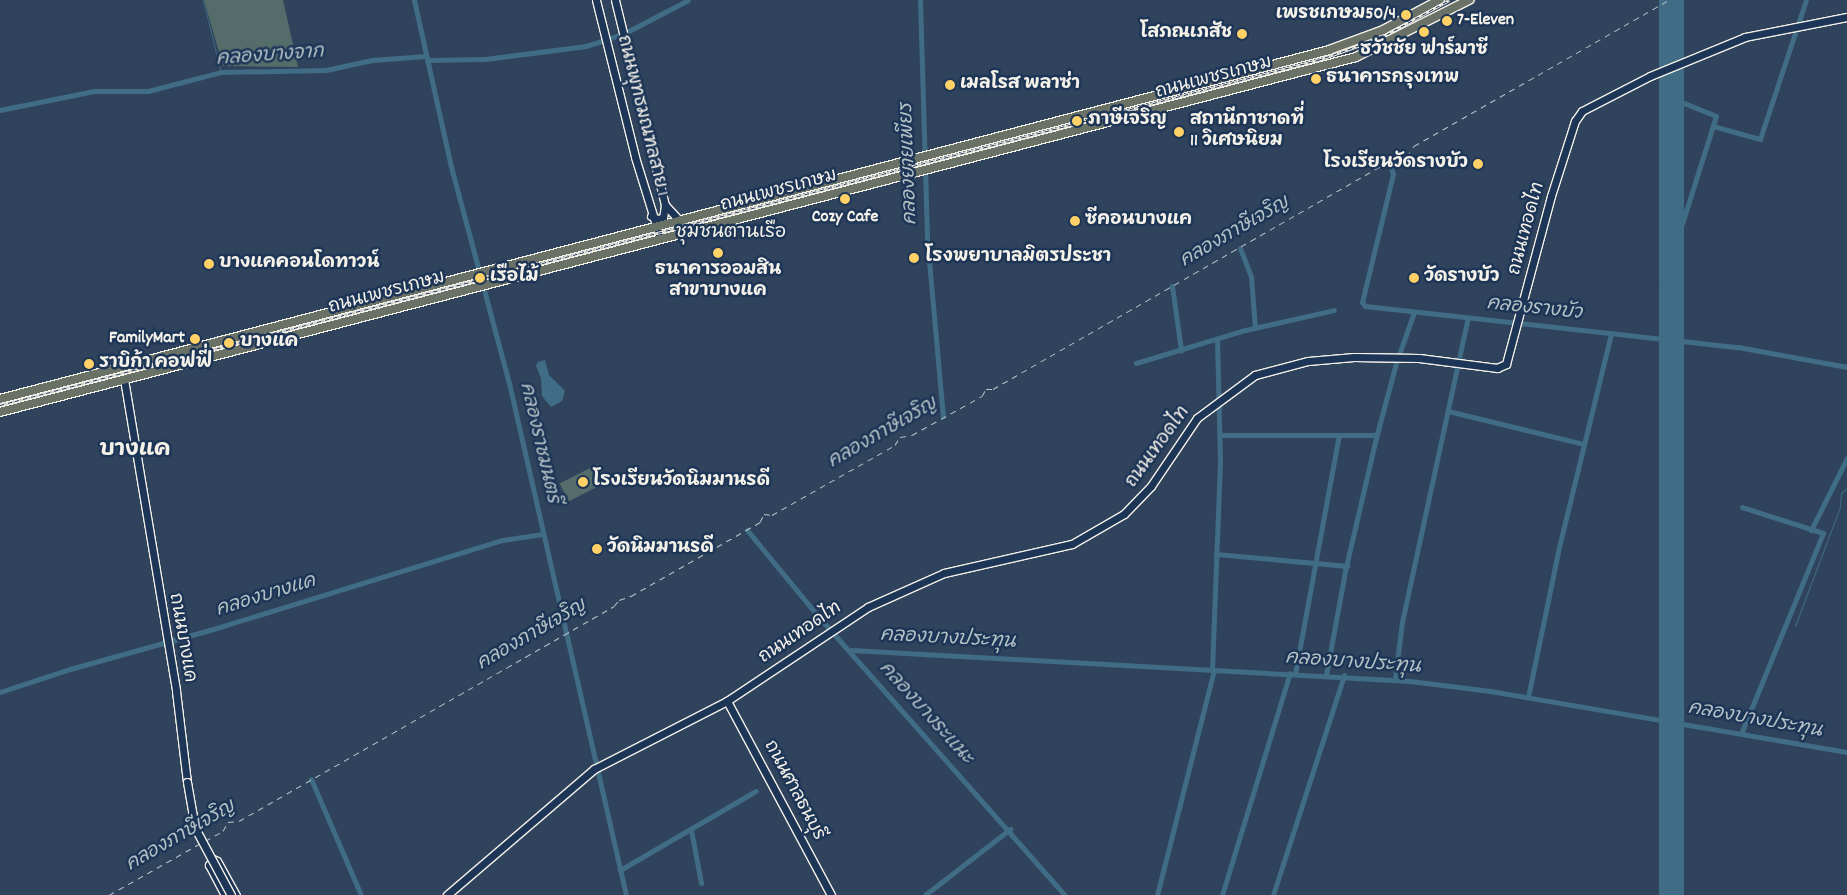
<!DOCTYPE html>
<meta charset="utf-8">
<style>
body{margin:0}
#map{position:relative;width:1847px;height:895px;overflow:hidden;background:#30435c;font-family:Dekko,"Playpen Sans Thai",sans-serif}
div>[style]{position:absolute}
.green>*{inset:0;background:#556d6a;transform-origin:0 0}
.water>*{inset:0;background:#406c85;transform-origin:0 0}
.stream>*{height:1px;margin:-0.5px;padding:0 0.5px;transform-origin:0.5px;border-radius:0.5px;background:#406c85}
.canal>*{height:5px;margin:-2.5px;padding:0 2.5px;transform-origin:2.5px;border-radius:2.5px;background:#406c85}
.ferry>*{height:1px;margin-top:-0.5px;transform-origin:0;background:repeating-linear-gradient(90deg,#b5c2c5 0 6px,transparent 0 11px)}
.roads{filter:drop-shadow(1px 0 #f4f1e8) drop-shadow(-1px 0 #f4f1e8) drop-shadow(0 1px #f4f1e8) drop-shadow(0 -1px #f4f1e8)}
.secondary>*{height:7px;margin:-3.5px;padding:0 3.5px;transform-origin:3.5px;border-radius:3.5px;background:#1d3557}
.primary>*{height:8px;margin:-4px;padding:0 4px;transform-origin:4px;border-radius:4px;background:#6a7166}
.rail>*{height:3px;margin-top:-1.5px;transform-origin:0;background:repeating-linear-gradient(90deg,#1d3557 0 4px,#f4f1e8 0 8px);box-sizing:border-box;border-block:1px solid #f4f1e8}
.bridges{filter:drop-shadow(1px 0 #f4f1e8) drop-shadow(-1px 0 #f4f1e8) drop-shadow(0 1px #f4f1e8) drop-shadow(0 -1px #f4f1e8)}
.secondary-bridge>*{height:7px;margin:-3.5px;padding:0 3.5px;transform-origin:3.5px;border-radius:3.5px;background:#1d3557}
.dots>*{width:14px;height:14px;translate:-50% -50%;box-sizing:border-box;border:2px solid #1d3557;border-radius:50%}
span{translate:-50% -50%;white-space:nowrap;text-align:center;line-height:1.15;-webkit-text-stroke:5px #1d3557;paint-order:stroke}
.poi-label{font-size:18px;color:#f4f1e8;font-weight:700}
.right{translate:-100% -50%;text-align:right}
.left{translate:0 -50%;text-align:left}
.street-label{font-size:18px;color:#f4f1e8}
.water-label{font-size:19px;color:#b5c2c5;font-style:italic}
.neighbourhood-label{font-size:19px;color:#f4f1e8}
.district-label{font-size:22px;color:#f4f1e8;font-weight:700}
</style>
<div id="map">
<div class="green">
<div style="clip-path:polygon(204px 0,283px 0,298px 67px,223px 66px)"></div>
<div style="left:598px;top:464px;width:20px;height:43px;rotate:63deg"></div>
</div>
<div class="water">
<div style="left:1659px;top:0;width:25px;height:1801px"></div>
<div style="clip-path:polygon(545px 360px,549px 375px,565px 391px,562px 401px,551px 407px,542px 396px,541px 378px,536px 366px,538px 362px)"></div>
</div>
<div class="stream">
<div style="left:203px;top:0;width:74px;rotate:76deg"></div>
<div style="left:1795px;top:626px;width:127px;rotate:-69.3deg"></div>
<div style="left:1840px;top:507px;width:14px;rotate:-86deg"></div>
<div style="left:1841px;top:493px;width:8px;rotate:-40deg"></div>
</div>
<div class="canal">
<div style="left:414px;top:0;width:167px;rotate:77.5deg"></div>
<div style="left:450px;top:163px;width:228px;rotate:75deg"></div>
<div style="left:509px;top:383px;width:525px;rotate:77.13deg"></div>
<div style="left:920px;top:0;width:238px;rotate:88.3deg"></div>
<div style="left:927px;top:238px;width:179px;rotate:84.9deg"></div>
<div style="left:427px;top:60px;width:58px;rotate:-1deg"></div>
<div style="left:485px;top:59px;width:102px;rotate:-7.3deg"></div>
<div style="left:586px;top:46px;width:39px;rotate:-18deg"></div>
<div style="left:623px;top:34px;width:73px;rotate:-27.6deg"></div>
<div style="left:0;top:110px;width:96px;rotate:-11.4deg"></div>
<div style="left:94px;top:91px;width:54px"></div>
<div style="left:148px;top:91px;width:75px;rotate:-14.6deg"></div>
<div style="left:221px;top:72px;width:105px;rotate:-1.1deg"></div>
<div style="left:326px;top:70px;width:47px;rotate:-12.3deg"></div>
<div style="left:372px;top:60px;width:54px;rotate:-4.2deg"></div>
<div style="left:1713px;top:126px;width:49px;rotate:15.5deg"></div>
<div style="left:1760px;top:139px;width:146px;rotate:-71.7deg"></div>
<div style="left:1389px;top:162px;width:13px;rotate:72deg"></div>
<div style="left:1393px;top:174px;width:132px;rotate:103.6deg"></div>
<div style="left:1362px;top:302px;width:5px;rotate:53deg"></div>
<div style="left:1365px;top:306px;width:375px;rotate:6.3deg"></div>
<div style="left:1738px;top:347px;width:111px;rotate:10.4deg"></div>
<div style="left:1240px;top:248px;width:31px;rotate:69deg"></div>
<div style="left:1251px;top:277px;width:51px;rotate:85.5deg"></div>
<div style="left:1663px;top:284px;width:176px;rotate:-72.5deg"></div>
<div style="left:1716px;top:116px;width:35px;rotate:-158deg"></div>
<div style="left:1172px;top:286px;width:65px;rotate:82deg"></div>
<div style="left:1136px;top:363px;width:110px;rotate:-16.9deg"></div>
<div style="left:1241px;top:331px;width:95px;rotate:-12.7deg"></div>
<div style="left:1448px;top:411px;width:139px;rotate:13.7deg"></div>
<div style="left:1220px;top:435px;width:157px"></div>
<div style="left:747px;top:530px;width:110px;rotate:50.5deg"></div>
<div style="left:817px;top:615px;width:374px;rotate:48.5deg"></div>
<div style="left:1811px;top:530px;width:80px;rotate:-63.4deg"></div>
<div style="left:1216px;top:554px;width:132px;rotate:5.2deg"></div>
<div style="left:851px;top:650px;width:560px;rotate:3.17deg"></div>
<div style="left:1410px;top:681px;width:81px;rotate:7.1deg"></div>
<div style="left:1490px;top:691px;width:362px;rotate:9.7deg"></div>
<div style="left:1212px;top:670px;width:209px;rotate:-87.8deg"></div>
<div style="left:1220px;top:461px;width:121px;rotate:-91.4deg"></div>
<div style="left:1295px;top:674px;width:243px;rotate:-79.6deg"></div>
<div style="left:1326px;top:675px;width:106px;rotate:-79.6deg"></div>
<div style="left:1345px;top:571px;width:141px;rotate:-76.9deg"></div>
<div style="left:1377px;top:434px;width:73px;rotate:-75deg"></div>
<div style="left:1396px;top:363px;width:54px;rotate:-70.6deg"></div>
<div style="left:1395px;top:678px;width:56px;rotate:-82.9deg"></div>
<div style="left:1402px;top:622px;width:311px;rotate:-77.8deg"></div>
<div style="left:0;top:692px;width:74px;rotate:-18.2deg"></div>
<div style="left:70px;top:669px;width:145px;rotate:-15.6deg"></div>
<div style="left:210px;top:630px;width:307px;rotate:-17.1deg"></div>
<div style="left:503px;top:540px;width:40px;rotate:-8.5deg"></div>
<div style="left:1528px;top:697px;width:157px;rotate:-78.3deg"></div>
<div style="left:1560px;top:543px;width:215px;rotate:-76.3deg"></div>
<div style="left:1741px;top:734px;width:217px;rotate:-67.8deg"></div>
<div style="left:1823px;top:533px;width:85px;rotate:-162.2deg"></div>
<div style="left:311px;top:779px;width:126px;rotate:66.7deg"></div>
<div style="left:691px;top:830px;width:54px;rotate:79.3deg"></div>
<div style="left:620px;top:870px;width:157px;rotate:-30.2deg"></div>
<div style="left:925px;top:895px;width:108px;rotate:-37.8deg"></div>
<div style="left:1157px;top:895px;width:232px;rotate:-75.8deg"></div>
<div style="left:1222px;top:895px;width:232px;rotate:-73deg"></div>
<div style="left:1273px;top:895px;width:231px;rotate:-72.1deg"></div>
</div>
<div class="ferry">
<div style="left:205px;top:841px;width:21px;rotate:-29deg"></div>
<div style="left:223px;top:831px;width:10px;rotate:-61deg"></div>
<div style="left:228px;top:822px;width:11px;rotate:-5deg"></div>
<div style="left:239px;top:821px;width:432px;rotate:-29.8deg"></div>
<div style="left:614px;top:606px;width:8px;rotate:-50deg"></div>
<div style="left:619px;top:600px;width:13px;rotate:-18deg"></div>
<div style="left:631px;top:596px;width:149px;rotate:-29.8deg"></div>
<div style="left:760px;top:522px;width:9px;rotate:-63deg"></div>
<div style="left:764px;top:514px;width:8px;rotate:7deg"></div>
<div style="left:772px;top:515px;width:142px;rotate:-29.6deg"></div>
<div style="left:895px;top:445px;width:9px;rotate:-58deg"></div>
<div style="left:900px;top:437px;width:12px;rotate:-9deg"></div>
<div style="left:912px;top:435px;width:80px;rotate:-29.1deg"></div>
<div style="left:982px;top:396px;width:8px;rotate:-60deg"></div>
<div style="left:986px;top:389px;width:7px"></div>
<div style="left:993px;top:389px;width:465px;rotate:-29.9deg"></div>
<div style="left:1396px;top:157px;width:11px"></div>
<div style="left:1407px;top:157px;width:13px;rotate:-58deg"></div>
<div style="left:1414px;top:146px;width:294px;rotate:-29.8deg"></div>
<div style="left:109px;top:895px;width:103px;rotate:-29.5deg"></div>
</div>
<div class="roads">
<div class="secondary">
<div style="left:596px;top:0;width:162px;rotate:76deg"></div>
<div style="left:635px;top:157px;width:85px;rotate:72.8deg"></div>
<div style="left:615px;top:0;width:211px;rotate:76.3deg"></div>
<div style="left:665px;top:205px;width:22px;rotate:47deg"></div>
<div style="left:651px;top:216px;width:7px;rotate:27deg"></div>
<div style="left:657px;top:219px;width:6px;rotate:-9deg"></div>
<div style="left:663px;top:218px;width:13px;rotate:-81deg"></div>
<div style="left:124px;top:379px;width:316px;rotate:80.5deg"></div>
<div style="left:176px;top:691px;width:92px;rotate:83.1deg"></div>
<div style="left:727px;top:701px;width:220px;rotate:61.8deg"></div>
<div style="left:225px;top:895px;width:34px;rotate:-118deg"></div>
<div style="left:209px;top:865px;width:7px;rotate:-56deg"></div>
<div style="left:213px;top:859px;width:4px;rotate:27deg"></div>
<div style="left:217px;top:861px;width:39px;rotate:61deg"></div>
<div style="left:447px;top:895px;width:194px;rotate:-40.6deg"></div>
<div style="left:594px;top:769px;width:149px;rotate:-27.1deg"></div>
<div style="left:727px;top:701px;width:169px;rotate:-33.7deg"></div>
<div style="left:868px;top:607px;width:83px;rotate:-24.1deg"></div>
<div style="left:944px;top:573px;width:131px;rotate:-12.8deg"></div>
<div style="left:1072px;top:544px;width:60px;rotate:-30deg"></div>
<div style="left:1124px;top:514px;width:39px;rotate:-46deg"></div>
<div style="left:1151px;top:486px;width:82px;rotate:-55.9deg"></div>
<div style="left:1197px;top:418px;width:72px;rotate:-36.6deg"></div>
<div style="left:1255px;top:375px;width:55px;rotate:-14.8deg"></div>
<div style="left:1308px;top:361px;width:46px;rotate:-5deg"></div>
<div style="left:1354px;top:357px;width:65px;rotate:0.9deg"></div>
<div style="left:1419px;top:358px;width:79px;rotate:7.3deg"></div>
<div style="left:1497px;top:368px;width:10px;rotate:-24deg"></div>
<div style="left:1506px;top:364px;width:174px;rotate:-75deg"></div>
<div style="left:1551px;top:196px;width:79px;rotate:-72.3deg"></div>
<div style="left:1575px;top:121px;width:12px;rotate:-55deg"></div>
<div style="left:1582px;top:111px;width:76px;rotate:-27.2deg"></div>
<div style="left:1650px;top:76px;width:103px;rotate:-22.3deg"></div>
<div style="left:1745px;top:37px;width:104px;rotate:-11.1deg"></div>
</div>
<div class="primary">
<div style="left:0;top:399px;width:1374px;rotate:-14.71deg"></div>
<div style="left:1329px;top:50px;width:58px;rotate:-20.3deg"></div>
<div style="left:1383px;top:30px;width:64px;rotate:-27.8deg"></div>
<div style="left:0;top:412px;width:1402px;rotate:-14.67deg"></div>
<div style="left:1356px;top:57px;width:127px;rotate:-26.8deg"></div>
</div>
</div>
<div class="rail">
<div style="left:0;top:405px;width:1362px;rotate:-14.67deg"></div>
<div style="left:1318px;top:60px;width:66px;rotate:-19.5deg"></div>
<div style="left:1380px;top:38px;width:79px;rotate:-28.8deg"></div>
</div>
<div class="bridges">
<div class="secondary-bridge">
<div style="left:187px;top:782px;width:47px;rotate:80.1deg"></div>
<div style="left:195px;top:828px;width:76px;rotate:61.8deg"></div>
</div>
</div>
<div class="dots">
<div style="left:1406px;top:15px;background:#ffd166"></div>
<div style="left:1447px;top:21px;background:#ffd166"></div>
<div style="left:1424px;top:32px;background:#ffd166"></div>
<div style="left:1242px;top:34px;background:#ffd166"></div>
<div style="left:1316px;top:79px;background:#ffd166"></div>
<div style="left:950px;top:85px;background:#ffd166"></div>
<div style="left:1077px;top:121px;background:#ffd166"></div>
<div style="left:1179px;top:132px;background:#ffd166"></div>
<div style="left:1478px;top:164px;background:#ffd166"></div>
<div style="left:845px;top:199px;background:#ffd166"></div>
<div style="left:1075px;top:221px;background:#ffd166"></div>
<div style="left:718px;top:253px;background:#ffd166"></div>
<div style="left:914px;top:258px;background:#ffd166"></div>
<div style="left:209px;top:264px;background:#ffd166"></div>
<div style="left:480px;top:278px;background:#ffd166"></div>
<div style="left:1414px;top:278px;background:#ffd166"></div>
<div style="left:195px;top:339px;background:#ffd166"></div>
<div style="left:229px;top:343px;background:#ffd166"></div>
<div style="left:89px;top:364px;background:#ffd166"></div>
<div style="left:583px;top:482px;background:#ffd166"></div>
<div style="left:597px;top:549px;background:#ffd166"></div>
</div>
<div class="poi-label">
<span class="right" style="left:1396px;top:15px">เพรชเกษม50/4</span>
<span class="left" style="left:1457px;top:21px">7-Eleven</span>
<span class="right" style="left:1232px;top:34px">โสภณเภสัช</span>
<span style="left:1424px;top:51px">ธวัชชัย ฟาร์มาซี</span>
<span class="left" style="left:1326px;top:79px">ธนาคารกรุงเทพ</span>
<span class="left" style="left:960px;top:85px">เมลโรส พลาซ่า</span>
<span class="left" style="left:1088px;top:121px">ภาษีเจริญ</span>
<span class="left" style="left:1190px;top:132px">สถานีกาชาดที่<br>11 วิเศษนิยม</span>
<span class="right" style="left:1468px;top:164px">โรงเรียนวัดรางบัว</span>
<span style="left:845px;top:218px">Cozy Cafe</span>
<span class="left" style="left:1085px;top:221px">ซีคอนบางแค</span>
<span class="left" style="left:925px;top:258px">โรงพยาบาลมิตรประชา</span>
<span class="left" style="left:219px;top:264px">บางแคคอนโดทาวน์</span>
<span style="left:718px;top:282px">ธนาคารออมสิน<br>สาขาบางแค</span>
<span class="left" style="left:490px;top:278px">เรือไม้</span>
<span class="left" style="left:1424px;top:278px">วัดรางบัว</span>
<span class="right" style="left:185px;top:339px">FamilyMart</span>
<span class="left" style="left:240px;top:343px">บางแค</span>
<span class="left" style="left:99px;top:364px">ราบิก้า คอฟฟี่</span>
<span class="left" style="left:593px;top:482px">โรงเรียนวัดนิมมานรดี</span>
<span class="left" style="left:607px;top:549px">วัดนิมมานรดี</span>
</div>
<div class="street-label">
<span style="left:1214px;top:79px;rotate:-15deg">ถนนเพชรเกษม</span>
<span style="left:641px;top:116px;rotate:76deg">ถนนพุทธมณฑลสาย 1</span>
<span style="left:779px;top:192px;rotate:-15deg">ถนนเพชรเกษม</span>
<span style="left:1528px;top:229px;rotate:-75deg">ถนนเทอดไท</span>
<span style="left:387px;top:294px;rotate:-15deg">ถนนเพชรเกษม</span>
<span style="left:1159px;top:448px;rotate:-54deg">ถนนเทอดไท</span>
<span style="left:801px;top:634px;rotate:-34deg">ถนนเทอดไท</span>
<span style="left:181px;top:638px;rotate:80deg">ถนนบางแค</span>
<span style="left:793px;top:791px;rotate:62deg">ถนนศาลธนบุรี</span>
</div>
<div class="water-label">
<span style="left:270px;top:57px;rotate:-4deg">คลองบางจาก</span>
<span style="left:910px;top:164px;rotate:-92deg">คลองยายเพียร</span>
<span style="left:1235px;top:233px;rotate:-30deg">คลองภาษีเจริญ</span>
<span style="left:1534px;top:310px;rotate:6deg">คลองรางบัว</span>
<span style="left:883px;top:434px;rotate:-30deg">คลองภาษีเจริญ</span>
<span style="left:538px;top:443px;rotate:77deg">คลองราชมนตรี</span>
<span style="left:266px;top:597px;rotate:-17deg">คลองบางแค</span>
<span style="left:532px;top:636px;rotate:-30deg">คลองภาษีเจริญ</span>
<span style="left:948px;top:640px;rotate:3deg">คลองบางประทุน</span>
<span style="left:1353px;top:664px;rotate:4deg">คลองบางประทุน</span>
<span style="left:925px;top:714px;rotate:48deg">คลองบางระแนะ</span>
<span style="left:1755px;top:721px;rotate:10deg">คลองบางประทุน</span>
<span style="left:181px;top:837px;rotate:-30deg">คลองภาษีเจริญ</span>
</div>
<div class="neighbourhood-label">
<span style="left:731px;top:234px">ชุมชนตานเรือ</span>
</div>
<div class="district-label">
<span style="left:135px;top:451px">บางแค</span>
</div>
</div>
